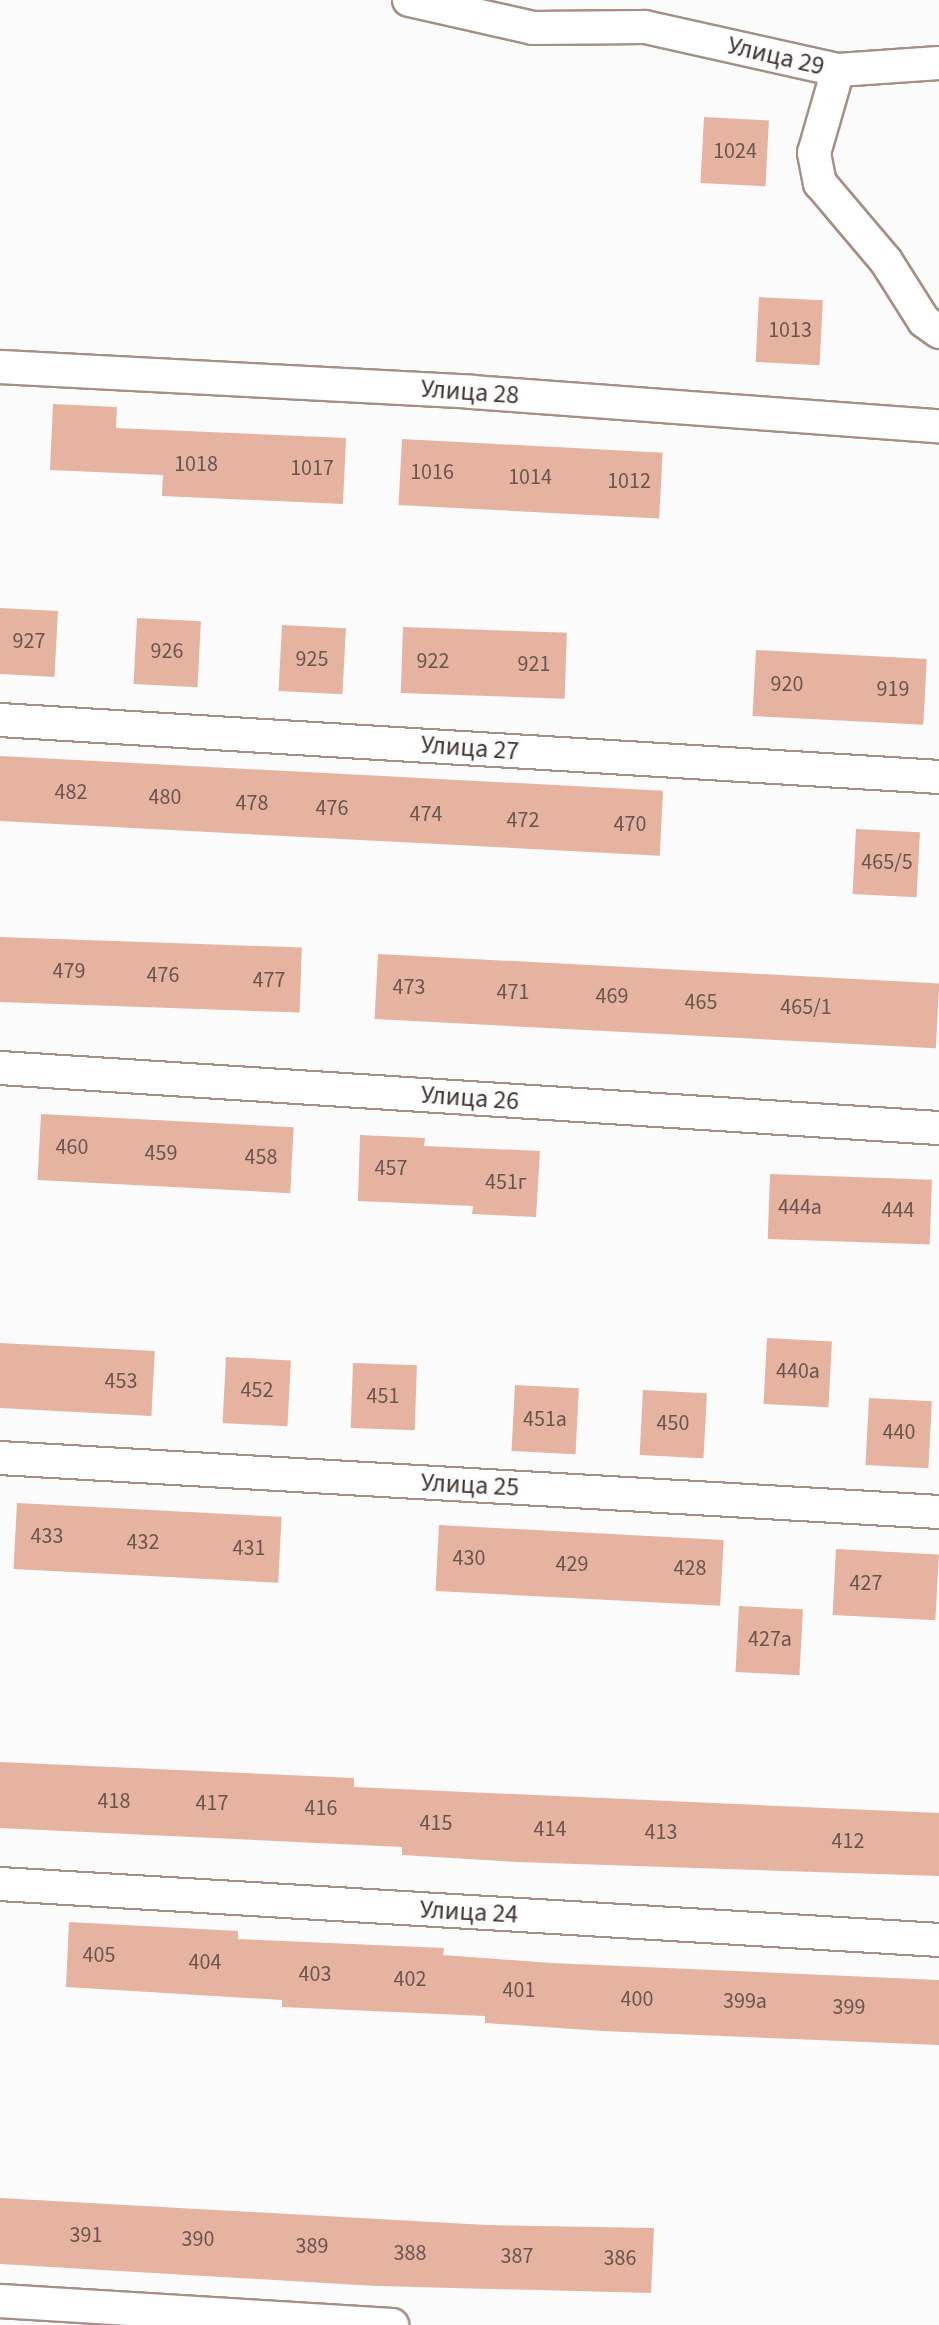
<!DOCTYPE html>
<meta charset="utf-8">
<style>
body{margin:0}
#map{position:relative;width:939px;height:2325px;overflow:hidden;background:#fbfbfb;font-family:"Source Sans 3",sans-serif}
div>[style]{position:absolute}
.building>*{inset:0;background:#e5b3a0;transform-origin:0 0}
.roads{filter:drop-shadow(2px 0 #a88e84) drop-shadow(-2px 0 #a88e84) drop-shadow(0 2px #a88e84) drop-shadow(0 -2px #a88e84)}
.minor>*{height:32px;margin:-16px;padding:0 16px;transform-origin:16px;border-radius:16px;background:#fff}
span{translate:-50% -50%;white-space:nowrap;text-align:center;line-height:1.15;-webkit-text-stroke:6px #fbfbfb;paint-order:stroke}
.number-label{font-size:22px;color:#6a554e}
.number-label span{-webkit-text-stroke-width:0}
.street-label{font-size:26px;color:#413632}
</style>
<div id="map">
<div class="building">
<div style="left:704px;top:117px;width:65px;height:66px;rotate:3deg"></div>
<div style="left:759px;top:297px;width:64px;height:65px;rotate:3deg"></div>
<div style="clip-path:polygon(53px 404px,117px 407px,116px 428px,346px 438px,343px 504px,162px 496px,163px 475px,50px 470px)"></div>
<div style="left:402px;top:439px;width:261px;height:66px;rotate:3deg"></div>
<div style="left:0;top:608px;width:58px;height:66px;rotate:3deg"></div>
<div style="left:137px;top:618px;width:64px;height:66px;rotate:3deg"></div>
<div style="left:282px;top:625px;width:64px;height:66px;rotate:3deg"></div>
<div style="left:403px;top:627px;width:164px;height:66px;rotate:2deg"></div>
<div style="left:756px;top:650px;width:171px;height:66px;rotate:3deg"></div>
<div style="left:0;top:756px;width:664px;height:65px;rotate:3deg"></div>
<div style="left:856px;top:829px;width:64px;height:65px;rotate:3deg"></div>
<div style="left:0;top:937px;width:302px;height:65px;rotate:2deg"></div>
<div style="left:378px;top:954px;width:562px;height:65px;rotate:3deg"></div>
<div style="left:41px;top:1114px;width:253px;height:66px;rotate:3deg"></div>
<div style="clip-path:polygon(360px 1135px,425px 1138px,424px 1146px,540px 1151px,536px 1217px,472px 1214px,473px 1206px,358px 1201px)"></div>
<div style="left:770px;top:1174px;width:162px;height:65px;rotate:2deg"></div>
<div style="left:767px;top:1338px;width:65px;height:66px;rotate:3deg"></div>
<div style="left:0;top:1343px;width:155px;height:65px;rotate:3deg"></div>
<div style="left:226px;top:1357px;width:65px;height:66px;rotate:3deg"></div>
<div style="left:353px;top:1363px;width:64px;height:65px;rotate:2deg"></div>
<div style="left:515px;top:1385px;width:64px;height:66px;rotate:3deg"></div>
<div style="left:643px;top:1390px;width:64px;height:65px;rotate:3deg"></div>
<div style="left:869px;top:1398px;width:63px;height:67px;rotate:3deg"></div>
<div style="left:17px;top:1503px;width:265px;height:66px;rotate:3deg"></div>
<div style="left:439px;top:1525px;width:285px;height:66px;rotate:3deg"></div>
<div style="left:836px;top:1549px;width:103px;height:66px;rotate:3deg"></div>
<div style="left:739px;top:1606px;width:64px;height:66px;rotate:3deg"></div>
<div style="clip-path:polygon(0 1762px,354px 1778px,354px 1787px,939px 1813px,939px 1876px,517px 1862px,402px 1855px,402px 1847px,0 1828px)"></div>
<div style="clip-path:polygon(69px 1922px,238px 1931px,238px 1939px,444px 1948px,443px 1955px,552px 1963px,939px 1980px,939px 2045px,603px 2031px,485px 2023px,485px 2016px,282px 2007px,282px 2000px,66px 1987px)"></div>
<div style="clip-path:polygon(0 2198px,486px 2225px,654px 2228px,651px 2293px,376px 2286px,0 2264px)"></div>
</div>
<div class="roads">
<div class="minor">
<div style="left:409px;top:0;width:127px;rotate:12.7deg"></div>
<div style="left:533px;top:28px;width:112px;rotate:-0.5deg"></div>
<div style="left:645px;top:27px;width:198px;rotate:12.6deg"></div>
<div style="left:838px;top:70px;width:86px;rotate:106.1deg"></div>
<div style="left:814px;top:153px;width:31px;rotate:79deg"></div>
<div style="left:820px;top:183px;width:102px;rotate:49.8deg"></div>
<div style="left:886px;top:261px;width:71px;rotate:57.7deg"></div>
<div style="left:924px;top:321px;width:19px;rotate:36deg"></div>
<div style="left:838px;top:70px;width:101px;rotate:-4deg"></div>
<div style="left:0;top:367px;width:472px;rotate:3deg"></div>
<div style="left:471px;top:392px;width:469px;rotate:4.2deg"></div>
<div style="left:0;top:720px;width:941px;rotate:3.47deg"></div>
<div style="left:0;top:1068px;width:941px;rotate:3.66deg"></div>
<div style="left:0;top:1458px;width:941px;rotate:3.29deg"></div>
<div style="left:0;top:1884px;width:941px;rotate:3.41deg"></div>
<div style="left:0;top:2301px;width:393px;rotate:3.5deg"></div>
</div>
</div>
<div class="number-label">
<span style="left:735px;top:152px">1024</span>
<span style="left:790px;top:331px">1013</span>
<span style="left:196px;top:465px">1018</span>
<span style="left:312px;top:469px">1017</span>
<span style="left:432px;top:473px">1016</span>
<span style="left:530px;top:478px">1014</span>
<span style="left:629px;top:482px">1012</span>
<span style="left:29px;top:642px">927</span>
<span style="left:167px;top:652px">926</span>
<span style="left:312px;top:660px">925</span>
<span style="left:433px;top:662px">922</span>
<span style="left:534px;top:665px">921</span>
<span style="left:787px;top:685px">920</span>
<span style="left:893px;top:690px">919</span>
<span style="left:71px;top:793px">482</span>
<span style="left:165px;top:798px">480</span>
<span style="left:252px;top:804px">478</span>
<span style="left:332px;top:809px">476</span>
<span style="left:426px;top:815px">474</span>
<span style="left:523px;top:821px">472</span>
<span style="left:630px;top:825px">470</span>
<span style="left:887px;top:863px">465/5</span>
<span style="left:69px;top:972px">479</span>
<span style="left:163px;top:976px">476</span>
<span style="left:269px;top:981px">477</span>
<span style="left:409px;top:988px">473</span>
<span style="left:513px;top:993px">471</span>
<span style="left:612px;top:997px">469</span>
<span style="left:701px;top:1003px">465</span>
<span style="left:806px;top:1008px">465/1</span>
<span style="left:72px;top:1148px">460</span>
<span style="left:161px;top:1154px">459</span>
<span style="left:261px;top:1158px">458</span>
<span style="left:391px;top:1169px">457</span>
<span style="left:506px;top:1183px">451г</span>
<span style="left:800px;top:1208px">444а</span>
<span style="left:898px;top:1211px">444</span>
<span style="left:798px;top:1372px">440а</span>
<span style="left:121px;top:1382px">453</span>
<span style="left:257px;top:1391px">452</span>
<span style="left:383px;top:1397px">451</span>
<span style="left:545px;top:1420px">451а</span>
<span style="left:673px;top:1424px">450</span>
<span style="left:899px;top:1433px">440</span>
<span style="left:47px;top:1537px">433</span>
<span style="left:143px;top:1543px">432</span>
<span style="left:249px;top:1549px">431</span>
<span style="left:469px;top:1559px">430</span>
<span style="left:572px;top:1565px">429</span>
<span style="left:690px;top:1569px">428</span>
<span style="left:866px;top:1584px">427</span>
<span style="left:770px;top:1640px">427а</span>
<span style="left:114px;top:1802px">418</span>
<span style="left:212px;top:1804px">417</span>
<span style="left:321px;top:1809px">416</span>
<span style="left:436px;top:1824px">415</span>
<span style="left:550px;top:1830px">414</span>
<span style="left:661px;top:1833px">413</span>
<span style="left:848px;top:1842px">412</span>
<span style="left:99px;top:1956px">405</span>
<span style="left:205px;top:1963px">404</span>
<span style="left:315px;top:1975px">403</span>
<span style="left:410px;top:1980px">402</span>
<span style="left:519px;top:1991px">401</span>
<span style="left:637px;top:2000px">400</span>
<span style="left:745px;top:2002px">399а</span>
<span style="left:849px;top:2008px">399</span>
<span style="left:86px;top:2236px">391</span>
<span style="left:198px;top:2240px">390</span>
<span style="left:312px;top:2247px">389</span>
<span style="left:410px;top:2254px">388</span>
<span style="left:517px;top:2257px">387</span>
<span style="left:620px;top:2259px">386</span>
</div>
<div class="street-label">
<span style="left:776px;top:56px;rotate:13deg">Улица 29</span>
<span style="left:470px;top:392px;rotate:4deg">Улица 28</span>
<span style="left:470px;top:748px;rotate:4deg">Улица 27</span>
<span style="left:470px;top:1098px;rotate:4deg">Улица 26</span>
<span style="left:470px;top:1485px;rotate:3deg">Улица 25</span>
<span style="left:469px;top:1912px;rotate:3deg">Улица 24</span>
</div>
</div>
